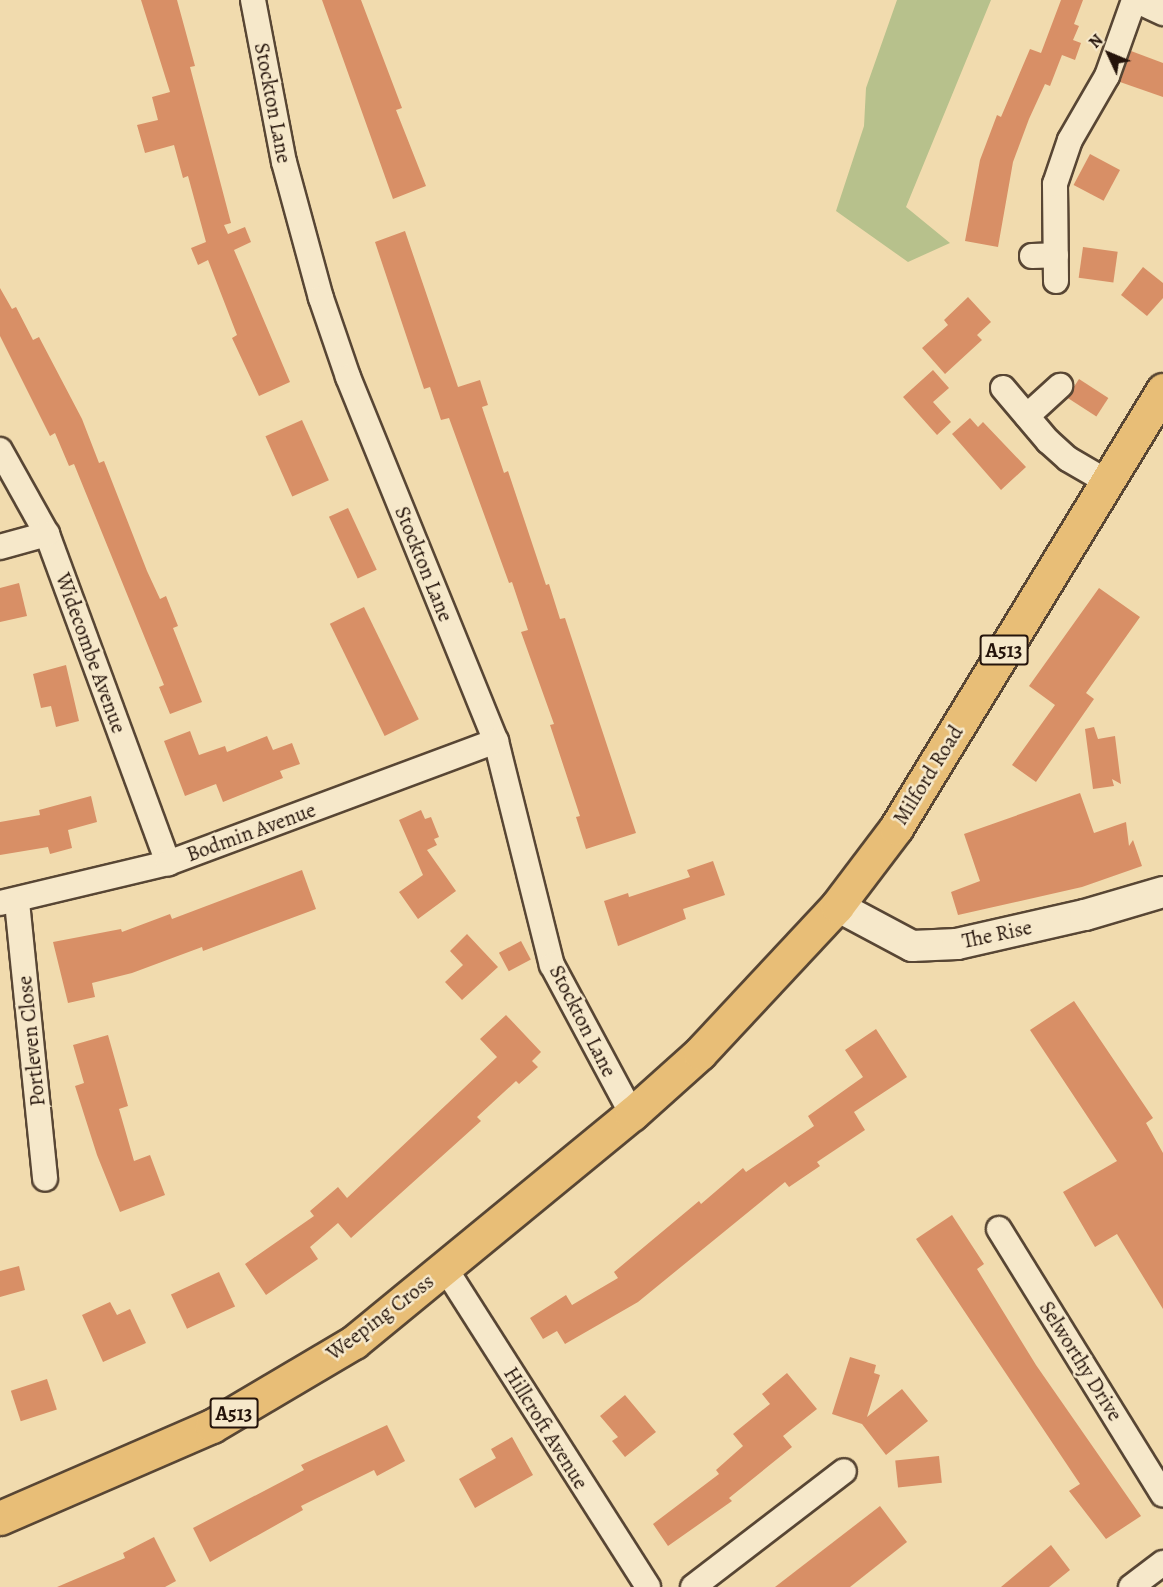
<!DOCTYPE html>
<style>
body{margin:0}
#map{position:relative;width:1163px;height:1587px;overflow:hidden;background:#f1dbae;font-family:Alegreya,serif}
div>[style]{position:absolute}
.green>*{inset:0;background:#b7c18c}
.building>*{inset:0;background:#d88f66;transform-origin:0 0}
.roads{filter:drop-shadow(2px 0 #584634) drop-shadow(-2px 0 #584634) drop-shadow(0 2px #584634) drop-shadow(0 -2px #584634)}
.minor>*{height:24px;margin:-12px;padding:0 12px;transform-origin:12px;border-radius:12px;background:#f6e8ca}
.tertiary>*{height:30px;margin:-15px;padding:0 15px;transform-origin:15px;border-radius:15px;background:#f6e8ca}
.trunk>*{height:33px;margin:-16.5px;padding:0 16.5px;transform-origin:16.5px;border-radius:16.5px;background:#e8be77}
span{translate:-50% -50%;white-space:nowrap;text-align:center;line-height:1.15;-webkit-text-stroke:5px #f6e8ca;paint-order:stroke}
.shield-label span{padding:2px 4px;background:#f6e8ca;border:2px solid;border-radius:4px;-webkit-text-stroke-width:0}
.shield-label{font-size:20px;color:#25140b;font-weight:700}
.street-label{font-size:21px;color:#25140b}
.north{position:absolute;left:1079px;top:24px;width:60px;height:60px;-webkit-text-stroke:4px #f6e8ca;paint-order:stroke;rotate:314deg;font-size:16px;font-weight:700;line-height:24px;text-align:center;color:#25140b}
.north::after{content:'';display:block;margin:auto;width:21px;height:27px;background:#25140b;clip-path:polygon(50% 0,100% 100%,50% 72%,0 100%)}
</style>
<div id="map">
<div class="green">
<div style="clip-path:polygon(897px 0,991px 0,906px 207px,950px 243px,908px 262px,836px 211px,864px 126px,866px 88px)"></div>
</div>
<div class="building">
<div style="clip-path:polygon(141px 0,177px 0,195px 66px,190px 67px,231px 223px,224px 225px,228px 234px,245px 227px,251px 242px,234px 250px,290px 382px,259px 396px,232px 338px,237px 335px,208px 260px,198px 265px,191px 248px,206px 242px,188px 176px,183px 178px,174px 145px,145px 153px,137px 125px,158px 120px,152px 97px,170px 92px)"></div>
<div style="clip-path:polygon(322px 0,361px 0,402px 108px,396px 110px,426px 186px,393px 199px)"></div>
<div style="clip-path:polygon(1061px 0,1083px 0,1074px 24px,1079px 26px,1073px 40px,1081px 43px,1075px 60px,1062px 55px,1050px 86px,1045px 84px,1029px 119px,1013px 162px,998px 247px,965px 241px,980px 160px,997px 115px,1001px 117px,1030px 49px,1041px 53px)"></div>
<div style="clip-path:polygon(1131px 51px,1163px 63px,1163px 97px,1120px 82px)"></div>
<div style="left:1090px;top:154px;width:34px;height:35px;rotate:28deg"></div>
<div style="clip-path:polygon(405px 231px,458px 387px,480px 380px,488px 405px,482px 407px,504px 473px,508px 471px,546px 585px,549px 584px,560px 619px,565px 618px,636px 833px,586px 849px,576px 817px,580px 816px,550px 725px,554px 724px,521px 632px,528px 630px,512px 582px,509px 583px,449px 418px,441px 420px,430px 387px,424px 389px,375px 242px)"></div>
<div style="left:1083px;top:247px;width:35px;height:31px;rotate:8deg"></div>
<div style="clip-path:polygon(1143px 267px,1163px 283px,1163px 298px,1147px 316px,1121px 295px)"></div>
<div style="clip-path:polygon(0 288px,12px 309px,16px 307px,33px 340px,39px 337px,82px 419px,99px 463px,104px 461px,147px 571px,160px 599px,166px 596px,178px 626px,173px 628px,202px 702px,170px 714px,159px 687px,164px 685px,74px 464px,69px 466px,55px 433px,50px 436px,0 336px)"></div>
<div style="clip-path:polygon(968px 297px,991px 322px,977px 335px,982px 340px,945px 374px,922px 348px,948px 325px,944px 320px)"></div>
<div style="clip-path:polygon(933px 370px,949px 388px,933px 402px,951px 422px,937px 435px,903px 397px)"></div>
<div style="left:1079px;top:379px;width:35px;height:22px;rotate:33deg"></div>
<div style="clip-path:polygon(970px 418px,978px 427px,983px 422px,1026px 467px,1001px 490px,952px 434px)"></div>
<div style="left:302px;top:420px;width:66px;height:40px;rotate:66deg"></div>
<div style="left:348px;top:508px;width:68px;height:21px;rotate:65deg"></div>
<div style="clip-path:polygon(19px 583px,27px 616px,0 622px,0 588px)"></div>
<div style="clip-path:polygon(1099px 588px,1140px 617px,1086px 693px,1094px 699px,1036px 782px,1012px 765px,1055px 705px,1029px 686px)"></div>
<div style="left:364px;top:607px;width:125px;height:38px;rotate:64deg"></div>
<div style="clip-path:polygon(66px 665px,79px 721px,56px 727px,51px 706px,41px 708px,33px 674px)"></div>
<div style="clip-path:polygon(1094px 727px,1098px 739px,1115px 736px,1121px 784px,1112px 779px,1114px 786px,1093px 789px,1085px 729px)"></div>
<div style="clip-path:polygon(190px 731px,199px 755px,225px 746px,227px 752px,267px 736px,273px 750px,292px 743px,300px 764px,280px 771px,283px 778px,223px 802px,216px 784px,185px 796px,164px 741px)"></div>
<div style="clip-path:polygon(1080px 793px,1094px 833px,1126px 822px,1129px 846px,1133px 840px,1142px 866px,1082px 887px,958px 915px,951px 892px,980px 881px,964px 834px)"></div>
<div style="clip-path:polygon(91px 796px,97px 822px,68px 830px,72px 848px,50px 854px,48px 847px,0 855px,0 822px,40px 815px,39px 810px)"></div>
<div style="clip-path:polygon(421px 810px,425px 819px,431px 817px,439px 837px,434px 839px,437px 845px,427px 850px,456px 891px,418px 919px,399px 892px,423px 875px,399px 820px)"></div>
<div style="clip-path:polygon(713px 861px,725px 895px,683px 909px,686px 919px,618px 946px,604px 901px,628px 893px,629px 897px,690px 877px,687px 870px)"></div>
<div style="clip-path:polygon(302px 870px,316px 909px,203px 951px,202px 947px,132px 973px,92px 983px,95px 997px,68px 1003px,53px 942px,121px 929px,122px 932px,170px 914px,172px 919px)"></div>
<div style="clip-path:polygon(467px 934px,498px 967px,462px 1000px,445px 982px,463px 965px,450px 951px)"></div>
<div style="left:521px;top:941px;width:21px;height:25px;rotate:62deg"></div>
<div style="clip-path:polygon(1074px 1001px,1153px 1118px,1146px 1123px,1163px 1153px,1163px 1309px,1117px 1234px,1095px 1247px,1063px 1192px,1117px 1161px,1030px 1030px)"></div>
<div style="clip-path:polygon(506px 1015px,541px 1052px,532px 1061px,538px 1067px,519px 1084px,516px 1081px,477px 1117px,481px 1121px,351px 1238px,338px 1223px,310px 1247px,318px 1259px,266px 1295px,245px 1264px,314px 1216px,310px 1211px,338px 1187px,347px 1198px,497px 1057px,480px 1039px)"></div>
<div style="clip-path:polygon(876px 1029px,907px 1077px,854px 1112px,865px 1130px,817px 1162px,820px 1166px,789px 1187px,785px 1182px,638px 1302px,565px 1344px,557px 1331px,543px 1339px,530px 1318px,566px 1295px,572px 1305px,618px 1278px,614px 1272px,699px 1201px,701px 1204px,743px 1168px,746px 1172px,814px 1126px,808px 1116px,863px 1077px,845px 1050px)"></div>
<div style="clip-path:polygon(108px 1035px,128px 1106px,119px 1109px,134px 1161px,150px 1155px,165px 1195px,120px 1212px,97px 1155px,75px 1086px,84px 1083px,73px 1045px)"></div>
<div style="clip-path:polygon(952px 1215px,984px 1264px,977px 1269px,1036px 1365px,1141px 1516px,1106px 1539px,1069px 1491px,1080px 1484px,916px 1239px)"></div>
<div style="clip-path:polygon(19px 1266px,25px 1290px,0 1297px,0 1271px)"></div>
<div style="left:219px;top:1272px;width:38px;height:53px;rotate:65deg"></div>
<div style="clip-path:polygon(110px 1302px,117px 1315px,130px 1309px,146px 1343px,103px 1362px,82px 1315px)"></div>
<div style="clip-path:polygon(850px 1357px,876px 1365px,874px 1373px,880px 1375px,867px 1417px,902px 1389px,928px 1421px,886px 1455px,862px 1424px,832px 1414px)"></div>
<div style="clip-path:polygon(787px 1373px,817px 1409px,783px 1436px,792px 1447px,729px 1498px,732px 1501px,668px 1546px,653px 1524px,719px 1474px,716px 1470px,743px 1446px,733px 1434px,770px 1404px,762px 1394px)"></div>
<div style="left:47px;top:1379px;width:32px;height:38px;rotate:72deg"></div>
<div style="clip-path:polygon(625px 1395px,656px 1432px,625px 1457px,612px 1441px,618px 1437px,600px 1416px)"></div>
<div style="clip-path:polygon(387px 1425px,405px 1461px,377px 1476px,374px 1470px,301px 1506px,303px 1510px,210px 1562px,193px 1528px,304px 1470px,301px 1465px)"></div>
<div style="clip-path:polygon(512px 1437px,533px 1475px,475px 1508px,459px 1479px,496px 1458px,491px 1449px)"></div>
<div style="left:939px;top:1456px;width:27px;height:44px;rotate:84deg"></div>
<div style="clip-path:polygon(880px 1506px,907px 1542px,850px 1587px,775px 1587px)"></div>
<div style="clip-path:polygon(154px 1537px,176px 1581px,165px 1587px,57px 1587px,125px 1558px,123px 1553px)"></div>
<div style="clip-path:polygon(1051px 1545px,1070px 1570px,1049px 1587px,1001px 1587px)"></div>
</div>
<div class="roads">
<div class="minor">
<div style="left:253px;top:0;width:165px;rotate:79.2deg"></div>
<div style="left:284px;top:162px;width:141px;rotate:74.8deg"></div>
<div style="left:321px;top:298px;width:83px;rotate:71.1deg"></div>
<div style="left:348px;top:377px;width:393px;rotate:67.9deg"></div>
<div style="left:496px;top:741px;width:231px;rotate:76deg"></div>
<div style="left:552px;top:965px;width:169px;rotate:61.8deg"></div>
<div style="left:1135px;top:0;width:31px;rotate:25deg"></div>
<div style="left:1032px;top:256px;width:24px;rotate:-2deg"></div>
<div style="left:1056px;top:281px;width:97px;rotate:-90.6deg"></div>
<div style="left:1055px;top:184px;width:46px;rotate:-71.2deg"></div>
<div style="left:1070px;top:140px;width:74px;rotate:-60deg"></div>
<div style="left:1107px;top:76px;width:81px;rotate:-70.4deg"></div>
<div style="left:1003px;top:388px;width:70px;rotate:49.7deg"></div>
<div style="left:1048px;top:441px;width:27px;rotate:42deg"></div>
<div style="left:1068px;top:459px;width:44px;rotate:30.1deg"></div>
<div style="left:1027px;top:416px;width:45px;rotate:-42.3deg"></div>
<div style="left:0;top:450px;width:96px;rotate:60.8deg"></div>
<div style="left:47px;top:534px;width:351px;rotate:69.8deg"></div>
<div style="left:0;top:547px;width:49px;rotate:-15.5deg"></div>
<div style="left:17px;top:902px;width:278px;rotate:84.2deg"></div>
<div style="left:0;top:903px;width:173px;rotate:-13.4deg"></div>
<div style="left:168px;top:863px;width:350px;rotate:-20.4deg"></div>
<div style="left:999px;top:1229px;width:312px;rotate:58.3deg"></div>
<div style="left:445px;top:1268px;width:378px;rotate:57.5deg"></div>
<div style="left:693px;top:1587px;width:190px;rotate:-37.5deg"></div>
<div style="left:1131px;top:1587px;width:40px;rotate:-37deg"></div>
</div>
<div class="tertiary">
<div style="left:837px;top:906px;width:85px;rotate:28.1deg"></div>
<div style="left:912px;top:946px;width:45px;rotate:-2.5deg"></div>
<div style="left:957px;top:944px;width:131px;rotate:-12.8deg"></div>
<div style="left:1085px;top:915px;width:81px;rotate:-16.4deg"></div>
</div>
<div class="trunk">
<div style="left:0;top:1518px;width:231px;rotate:-23.5deg"></div>
<div style="left:212px;top:1426px;width:165px;rotate:-30.6deg"></div>
<div style="left:354px;top:1342px;width:360px;rotate:-39.4deg"></div>
<div style="left:632px;top:1114px;width:91px;rotate:-41.9deg"></div>
<div style="left:700px;top:1053px;width:201px;rotate:-47deg"></div>
<div style="left:837px;top:906px;width:98px;rotate:-52.9deg"></div>
<div style="left:896px;top:828px;width:513px;rotate:-58.63deg"></div>
</div>
</div>
<div class="shield-label">
<span style="left:1004px;top:650px">A513</span>
<span style="left:234px;top:1413px">A513</span>
</div>
<div class="street-label">
<span style="left:273px;top:103px;rotate:79deg">Stockton Lane</span>
<span style="left:424px;top:564px;rotate:68deg">Stockton Lane</span>
<span style="left:91px;top:653px;rotate:70deg">Widecombe Avenue</span>
<span style="left:928px;top:775px;rotate:-58deg">Milford Road</span>
<span style="left:251px;top:832px;rotate:-20deg">Bodmin Avenue</span>
<span style="left:997px;top:934px;rotate:-12deg">The Rise</span>
<span style="left:583px;top:1021px;rotate:63deg">Stockton Lane</span>
<span style="left:31px;top:1041px;rotate:-96deg">Portleven Close</span>
<span style="left:380px;top:1317px;rotate:-37deg">Weeping Cross</span>
<span style="left:1081px;top:1361px;rotate:58deg">Selworthy Drive</span>
<span style="left:546px;top:1428px;rotate:58deg">Hillcroft Avenue</span>
</div>
<div class="north">N</div>
</div>
